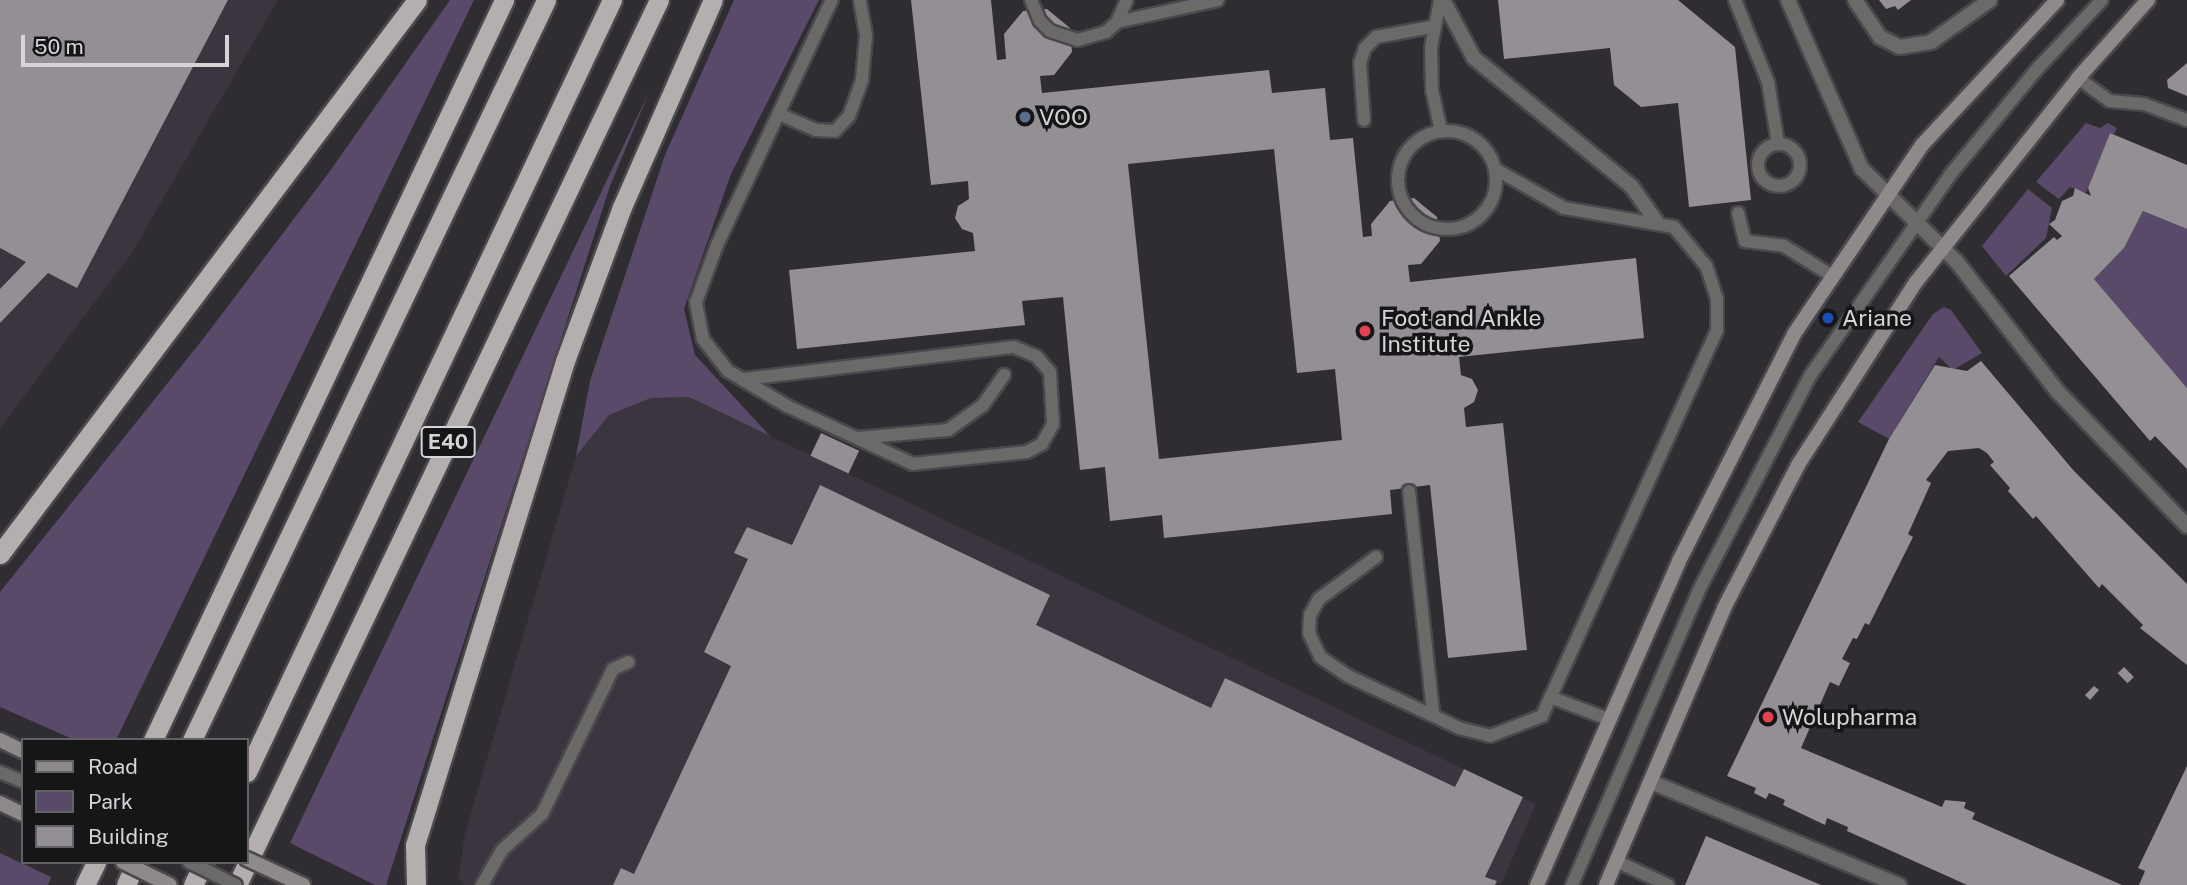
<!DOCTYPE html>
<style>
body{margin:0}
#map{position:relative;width:2187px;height:885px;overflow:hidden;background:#2f2d31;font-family:"Public Sans",sans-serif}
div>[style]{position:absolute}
.built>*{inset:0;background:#3a353e}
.green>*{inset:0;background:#5a4a69}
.building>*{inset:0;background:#938f94;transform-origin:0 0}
.roads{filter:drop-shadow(2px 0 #4a484c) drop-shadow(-2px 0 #4a484c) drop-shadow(0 2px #4a484c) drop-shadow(0 -2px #4a484c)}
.service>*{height:12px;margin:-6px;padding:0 6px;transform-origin:6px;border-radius:6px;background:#6c6969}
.service>.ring{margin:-6px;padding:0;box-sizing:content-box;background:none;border:12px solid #6c6969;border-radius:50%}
.pedestrian>*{height:14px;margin:-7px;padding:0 7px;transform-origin:7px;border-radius:7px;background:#6c6969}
.minor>*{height:14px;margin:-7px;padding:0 7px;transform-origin:7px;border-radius:7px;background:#6c6969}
.secondary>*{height:14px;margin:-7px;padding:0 7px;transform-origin:7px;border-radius:7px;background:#8e8a8a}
.trunk>*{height:19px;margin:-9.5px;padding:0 9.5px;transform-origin:9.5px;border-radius:9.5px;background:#b5aeae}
.bridges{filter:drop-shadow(2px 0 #4a484c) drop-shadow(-2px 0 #4a484c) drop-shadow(0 2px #4a484c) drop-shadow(0 -2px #4a484c)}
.service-bridge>*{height:12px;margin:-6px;padding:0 6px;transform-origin:6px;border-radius:6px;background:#6c6969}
.secondary-bridge>*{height:14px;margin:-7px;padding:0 7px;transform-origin:7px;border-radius:7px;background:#8e8a8a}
.dots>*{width:19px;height:19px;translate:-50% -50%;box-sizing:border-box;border:4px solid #161517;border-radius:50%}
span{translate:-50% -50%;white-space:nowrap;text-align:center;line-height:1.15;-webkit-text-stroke:7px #161517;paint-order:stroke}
.shield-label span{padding:2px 5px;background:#161517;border:2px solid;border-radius:5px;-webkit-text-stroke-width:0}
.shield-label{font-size:21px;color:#d5d4d7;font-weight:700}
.poi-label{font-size:23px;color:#d5d4d7}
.left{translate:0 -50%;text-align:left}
.legend{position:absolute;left:21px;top:738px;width:228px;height:126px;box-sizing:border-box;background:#161517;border:2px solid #626164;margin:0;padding:9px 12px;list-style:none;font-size:21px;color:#d5d4d7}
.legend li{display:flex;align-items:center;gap:14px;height:35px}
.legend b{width:35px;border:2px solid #626164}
.scale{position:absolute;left:21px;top:35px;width:208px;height:32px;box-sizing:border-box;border:4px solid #d5d4d7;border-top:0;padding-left:9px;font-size:21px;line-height:24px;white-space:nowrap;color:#d5d4d7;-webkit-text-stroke:5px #161517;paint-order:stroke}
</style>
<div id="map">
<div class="built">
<div style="clip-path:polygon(0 0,278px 0,130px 256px,0 428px)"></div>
<div style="clip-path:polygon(689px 397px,1536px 804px,1501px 885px,464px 885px,458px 878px,465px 834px,576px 456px,609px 415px,651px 398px)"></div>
</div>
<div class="green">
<div style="clip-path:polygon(450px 0,474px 0,116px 740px,75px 740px,0 707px,0 592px,203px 339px,330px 171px)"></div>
<div style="clip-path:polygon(734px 0,819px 0,731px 174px,684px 309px,695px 355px,770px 436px,689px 397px,651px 398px,609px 415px,576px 456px,590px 381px,665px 155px)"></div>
<div style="clip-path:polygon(650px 90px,610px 186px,386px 885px,375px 885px,290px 843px)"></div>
<div style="clip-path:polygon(2086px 123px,2100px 128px,2108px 123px,2117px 128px,2114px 134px,2110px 133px,2086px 193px,2070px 187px,2059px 199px,2036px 182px)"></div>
<div style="clip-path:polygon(2028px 189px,2052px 208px,2046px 238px,2006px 276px,1982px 246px)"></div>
<div style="clip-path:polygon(2143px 211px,2187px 229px,2187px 388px,2094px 279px,2124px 248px)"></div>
<div style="clip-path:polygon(1944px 307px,1951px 310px,1982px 353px,1953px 370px,1939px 357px,1889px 439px,1858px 422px,1933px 314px)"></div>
<div style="clip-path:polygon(0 853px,51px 877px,48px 885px,0 885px)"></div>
</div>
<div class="building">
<div style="clip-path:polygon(0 0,228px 0,77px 288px,48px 273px,0 323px,0 289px,26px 262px,0 248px)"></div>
<div style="clip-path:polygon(evenodd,911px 0,991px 0,997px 60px,1006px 59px,1004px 34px,1023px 11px,1047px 9px,1070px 28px,1072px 52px,1054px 75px,1040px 76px,1042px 93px,1269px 70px,1272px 93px,1325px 88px,1330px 140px,1353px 138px,1363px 237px,1372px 236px,1371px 224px,1390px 201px,1414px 198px,1437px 217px,1440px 241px,1421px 264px,1408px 265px,1410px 282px,1636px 258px,1644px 338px,1459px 357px,1461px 375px,1472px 379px,1478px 390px,1474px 402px,1464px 408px,1466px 427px,1503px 423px,1527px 650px,1448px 658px,1430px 485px,1390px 490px,1392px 514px,1164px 538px,1162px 515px,1110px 521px,1105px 467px,1080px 470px,1063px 297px,1022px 301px,1025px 325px,797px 349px,789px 270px,975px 251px,973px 233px,962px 229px,955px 218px,958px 206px,969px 199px,968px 181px,931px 185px,911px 0,1274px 149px,1297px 373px,1335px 369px,1342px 440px,1159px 459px,1128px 164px,1274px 149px)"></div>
<div style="clip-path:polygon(1498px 0,1678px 0,1735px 47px,1751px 200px,1689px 207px,1678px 103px,1641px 107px,1614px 85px,1610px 48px,1504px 59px)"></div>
<div style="clip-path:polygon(1879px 0,1911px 0,1898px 10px,1895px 6px,1886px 9px)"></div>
<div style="clip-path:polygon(2187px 63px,2187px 96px,2168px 88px,2167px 80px)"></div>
<div style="clip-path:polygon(2110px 133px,2187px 165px,2187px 229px,2143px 211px,2124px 248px,2094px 279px,2187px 388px,2187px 469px,2155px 436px,2150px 441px,2009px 276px,2054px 237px,2057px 240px,2062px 236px,2049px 224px,2055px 220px,2062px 201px,2073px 196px,2075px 188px,2091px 196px,2088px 188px)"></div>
<div style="clip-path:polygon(1981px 361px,2074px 471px,2187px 584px,2187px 665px,2140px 628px,2143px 625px,2102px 584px,2099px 588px,2036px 516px,2033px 519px,2008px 491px,2010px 488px,1990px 465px,1994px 462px,1987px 453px,1979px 448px,1948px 451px,1926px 480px,1931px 483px,1908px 534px,1913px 537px,1869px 625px,1865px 623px,1857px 639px,1853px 638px,1842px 659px,1850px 663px,1839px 686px,1830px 682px,1801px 748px,1942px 807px,1945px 800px,1966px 802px,1964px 808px,1975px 813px,1972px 819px,2122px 885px,1967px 885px,1847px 831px,1848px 827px,1827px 818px,1825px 825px,1783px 805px,1785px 800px,1769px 793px,1766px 799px,1754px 793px,1756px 788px,1727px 776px,1889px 439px,1935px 365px,1967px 371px)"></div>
<div style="left:821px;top:433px;width:42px;height:25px;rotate:25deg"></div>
<div style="clip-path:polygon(820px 485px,1050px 595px,1036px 625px,1211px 708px,1225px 678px,1455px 787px,1464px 769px,1523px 797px,1485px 877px,1497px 881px,1495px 885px,613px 885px,621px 868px,634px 874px,731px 666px,704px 652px,748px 559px,734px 553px,747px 527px,792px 545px)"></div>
<div style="left:2124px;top:667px;width:14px;height:9px;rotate:45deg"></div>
<div style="clip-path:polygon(2094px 686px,2099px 690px,2090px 700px,2085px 695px)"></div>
<div style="clip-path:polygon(2187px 766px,2187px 885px,2139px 885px,2145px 871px,2138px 868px)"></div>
<div style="clip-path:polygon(1706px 836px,1821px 885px,1685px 885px)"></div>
</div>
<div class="roads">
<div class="service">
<div style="left:1031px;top:0;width:23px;rotate:67deg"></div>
<div style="left:1040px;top:21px;width:14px;rotate:45deg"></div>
<div style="left:1050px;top:31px;width:29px;rotate:18deg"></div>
<div style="left:1078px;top:40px;width:29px;rotate:-16deg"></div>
<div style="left:1106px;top:32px;width:15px;rotate:-42deg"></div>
<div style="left:1117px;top:22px;width:24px;rotate:-66deg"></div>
<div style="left:1440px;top:0;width:49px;rotate:100.6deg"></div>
<div style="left:1431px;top:48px;width:42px;rotate:88.6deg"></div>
<div style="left:1432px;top:90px;width:42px;rotate:77.6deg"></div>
<div style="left:1735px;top:0;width:88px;rotate:68.1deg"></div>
<div style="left:1768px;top:82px;width:63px;rotate:80.8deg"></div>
<div style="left:1117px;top:22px;width:103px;rotate:-12.3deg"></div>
<div style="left:2078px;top:78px;width:39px;rotate:36deg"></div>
<div style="left:2110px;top:101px;width:34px;rotate:5deg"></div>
<div style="left:2144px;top:104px;width:46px;rotate:20.4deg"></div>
<div style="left:779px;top:114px;width:40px;rotate:23.4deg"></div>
<div style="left:816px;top:130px;width:19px;rotate:3deg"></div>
<div style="left:835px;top:131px;width:21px;rotate:-47deg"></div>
<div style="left:849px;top:116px;width:38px;rotate:-70deg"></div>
<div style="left:862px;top:80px;width:45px;rotate:-84.9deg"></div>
<div style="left:866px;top:35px;width:36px;rotate:-100deg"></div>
<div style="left:1364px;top:120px;width:57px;rotate:-94deg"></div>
<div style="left:1360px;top:63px;width:16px;rotate:-72deg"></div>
<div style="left:1365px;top:48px;width:16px;rotate:-45deg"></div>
<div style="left:1376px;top:37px;width:56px;rotate:-10.3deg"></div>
<div class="ring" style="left:1398px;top:131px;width:86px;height:86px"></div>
<div class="ring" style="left:1758px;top:144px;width:30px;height:30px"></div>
<div style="left:1738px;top:213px;width:29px;rotate:76deg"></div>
<div style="left:1745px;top:241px;width:39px;rotate:7deg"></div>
<div style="left:1784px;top:246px;width:57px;rotate:32deg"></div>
<div style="left:745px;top:379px;width:271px;rotate:-6.8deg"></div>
<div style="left:1014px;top:347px;width:25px;rotate:23deg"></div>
<div style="left:1037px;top:357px;width:20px;rotate:49deg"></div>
<div style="left:1050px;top:372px;width:52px;rotate:86.7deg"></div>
<div style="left:1053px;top:424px;width:23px;rotate:119deg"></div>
<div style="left:1042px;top:444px;width:17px;rotate:152deg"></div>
<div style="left:1027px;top:452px;width:115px;rotate:174deg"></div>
<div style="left:913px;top:464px;width:139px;rotate:-155.3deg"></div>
<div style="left:787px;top:406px;width:69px;rotate:-149.3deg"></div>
<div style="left:728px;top:371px;width:41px;rotate:-128deg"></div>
<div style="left:703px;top:339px;width:38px;rotate:-101deg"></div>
<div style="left:696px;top:302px;width:61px;rotate:-69.8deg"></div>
<div style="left:717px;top:245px;width:271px;rotate:-64.9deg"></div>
<div style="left:857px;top:438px;width:91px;rotate:-5deg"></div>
<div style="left:948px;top:430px;width:43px;rotate:-35.5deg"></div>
<div style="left:983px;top:405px;width:37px;rotate:-55deg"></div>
<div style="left:1409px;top:491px;width:223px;rotate:83.8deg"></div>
<div style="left:1376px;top:557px;width:71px;rotate:143.6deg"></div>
<div style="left:1319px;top:599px;width:18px;rotate:119deg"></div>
<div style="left:1310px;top:615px;width:18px;rotate:93deg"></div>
<div style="left:1309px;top:633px;width:26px;rotate:65deg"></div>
<div style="left:1320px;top:657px;width:34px;rotate:34deg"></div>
<div style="left:1348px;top:676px;width:123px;rotate:25.1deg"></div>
<div style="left:1459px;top:728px;width:32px;rotate:14deg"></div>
<div style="left:1490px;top:736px;width:56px;rotate:-21deg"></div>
<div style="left:1542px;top:716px;width:424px;rotate:-65.6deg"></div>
<div style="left:1717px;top:330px;width:31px;rotate:-90deg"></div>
<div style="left:1717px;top:299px;width:35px;rotate:-108deg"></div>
<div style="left:1706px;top:266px;width:50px;rotate:-129.4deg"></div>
<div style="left:1674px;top:227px;width:112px;rotate:-170.2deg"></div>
<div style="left:1564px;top:208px;width:79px;rotate:-150.5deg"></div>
<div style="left:1550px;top:697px;width:65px;rotate:20.7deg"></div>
<div style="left:0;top:772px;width:25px;rotate:23deg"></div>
<div style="left:1616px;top:861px;width:57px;rotate:24.8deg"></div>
<div style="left:482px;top:885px;width:40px;rotate:-60.3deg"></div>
<div style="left:502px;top:850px;width:54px;rotate:-42deg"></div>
<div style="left:542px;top:814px;width:161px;rotate:-63.9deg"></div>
<div style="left:613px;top:669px;width:17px;rotate:-24deg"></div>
<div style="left:1572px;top:885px;width:319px;rotate:-66.7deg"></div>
<div style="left:1698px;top:592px;width:243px;rotate:-62.6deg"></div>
<div style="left:1810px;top:376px;width:245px;rotate:-55.1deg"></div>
<div style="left:1950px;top:175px;width:139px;rotate:-50.6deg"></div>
<div style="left:2038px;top:68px;width:93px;rotate:-46.7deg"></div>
</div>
<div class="pedestrian">
<div style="left:1443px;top:0;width:66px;rotate:61.9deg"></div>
<div style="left:1474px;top:58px;width:204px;rotate:39.2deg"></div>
<div style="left:1632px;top:187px;width:42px;rotate:54.8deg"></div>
<div style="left:1855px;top:0;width:45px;rotate:56deg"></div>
<div style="left:1880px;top:37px;width:22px;rotate:27deg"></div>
<div style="left:1900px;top:47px;width:31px;rotate:-9deg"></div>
<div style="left:1931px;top:42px;width:72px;rotate:-35.4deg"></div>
</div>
<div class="minor">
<div style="left:1788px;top:0;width:184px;rotate:66.4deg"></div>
<div style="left:1862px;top:169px;width:133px;rotate:44.4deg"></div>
<div style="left:1957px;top:262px;width:165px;rotate:52.2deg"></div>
<div style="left:2058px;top:392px;width:186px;rotate:46.1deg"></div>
<div style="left:1651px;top:782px;width:269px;rotate:22.6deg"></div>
</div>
<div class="secondary">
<div style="left:0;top:740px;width:25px;rotate:26deg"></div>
<div style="left:0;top:803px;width:25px;rotate:26deg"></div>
<div style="left:1537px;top:885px;width:354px;rotate:-66.3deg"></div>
<div style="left:1679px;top:561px;width:254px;rotate:-63.1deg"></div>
<div style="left:1794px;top:334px;width:228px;rotate:-55.9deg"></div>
<div style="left:1922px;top:145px;width:198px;rotate:-47deg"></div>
<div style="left:1606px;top:885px;width:301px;rotate:-66.9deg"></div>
<div style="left:1724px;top:608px;width:161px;rotate:-62.6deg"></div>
<div style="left:1798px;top:465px;width:218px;rotate:-57.2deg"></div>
<div style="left:1916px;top:282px;width:260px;rotate:-51.5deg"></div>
<div style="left:2078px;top:78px;width:105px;rotate:-48.1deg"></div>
</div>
<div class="trunk">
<div style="left:0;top:554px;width:693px;rotate:-53.03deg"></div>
<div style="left:153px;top:740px;width:819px;rotate:-64.62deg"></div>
<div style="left:192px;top:740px;width:820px;rotate:-64.43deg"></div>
<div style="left:247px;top:772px;width:854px;rotate:-64.7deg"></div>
<div style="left:85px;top:885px;width:25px;rotate:-64deg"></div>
<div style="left:126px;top:885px;width:25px;rotate:-67deg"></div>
<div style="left:193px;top:885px;width:25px;rotate:-64deg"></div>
<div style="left:237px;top:885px;width:980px;rotate:-64.51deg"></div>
<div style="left:416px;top:885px;width:40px;rotate:-91.4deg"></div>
<div style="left:415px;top:845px;width:507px;rotate:-72.78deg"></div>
<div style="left:565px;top:361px;width:164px;rotate:-69.7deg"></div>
<div style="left:622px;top:207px;width:226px;rotate:-66.3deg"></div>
</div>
</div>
<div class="bridges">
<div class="service-bridge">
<div style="left:189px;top:862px;width:52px;rotate:26.1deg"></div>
</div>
<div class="secondary-bridge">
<div style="left:247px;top:859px;width:62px;rotate:24.9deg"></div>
<div style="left:123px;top:862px;width:52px;rotate:26.1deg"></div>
</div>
</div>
<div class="dots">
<div style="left:1025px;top:117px;background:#5c6f8a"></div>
<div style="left:1828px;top:318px;background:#1a4fb4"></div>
<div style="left:1365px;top:331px;background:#e0444e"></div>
<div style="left:1768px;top:717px;background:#e0444e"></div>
</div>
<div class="shield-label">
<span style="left:448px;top:442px">E40</span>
</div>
<div class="poi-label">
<span class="left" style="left:1039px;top:117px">VOO</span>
<span class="left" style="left:1381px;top:331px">Foot and Ankle<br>Institute</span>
<span class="left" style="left:1842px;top:318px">Ariane</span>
<span class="left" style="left:1782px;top:717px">Wolupharma</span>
</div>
<ul class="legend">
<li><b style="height:9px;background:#8e8a8a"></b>Road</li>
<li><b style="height:19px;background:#5a4a69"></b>Park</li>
<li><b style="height:19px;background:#938f94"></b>Building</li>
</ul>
<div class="scale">50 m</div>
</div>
